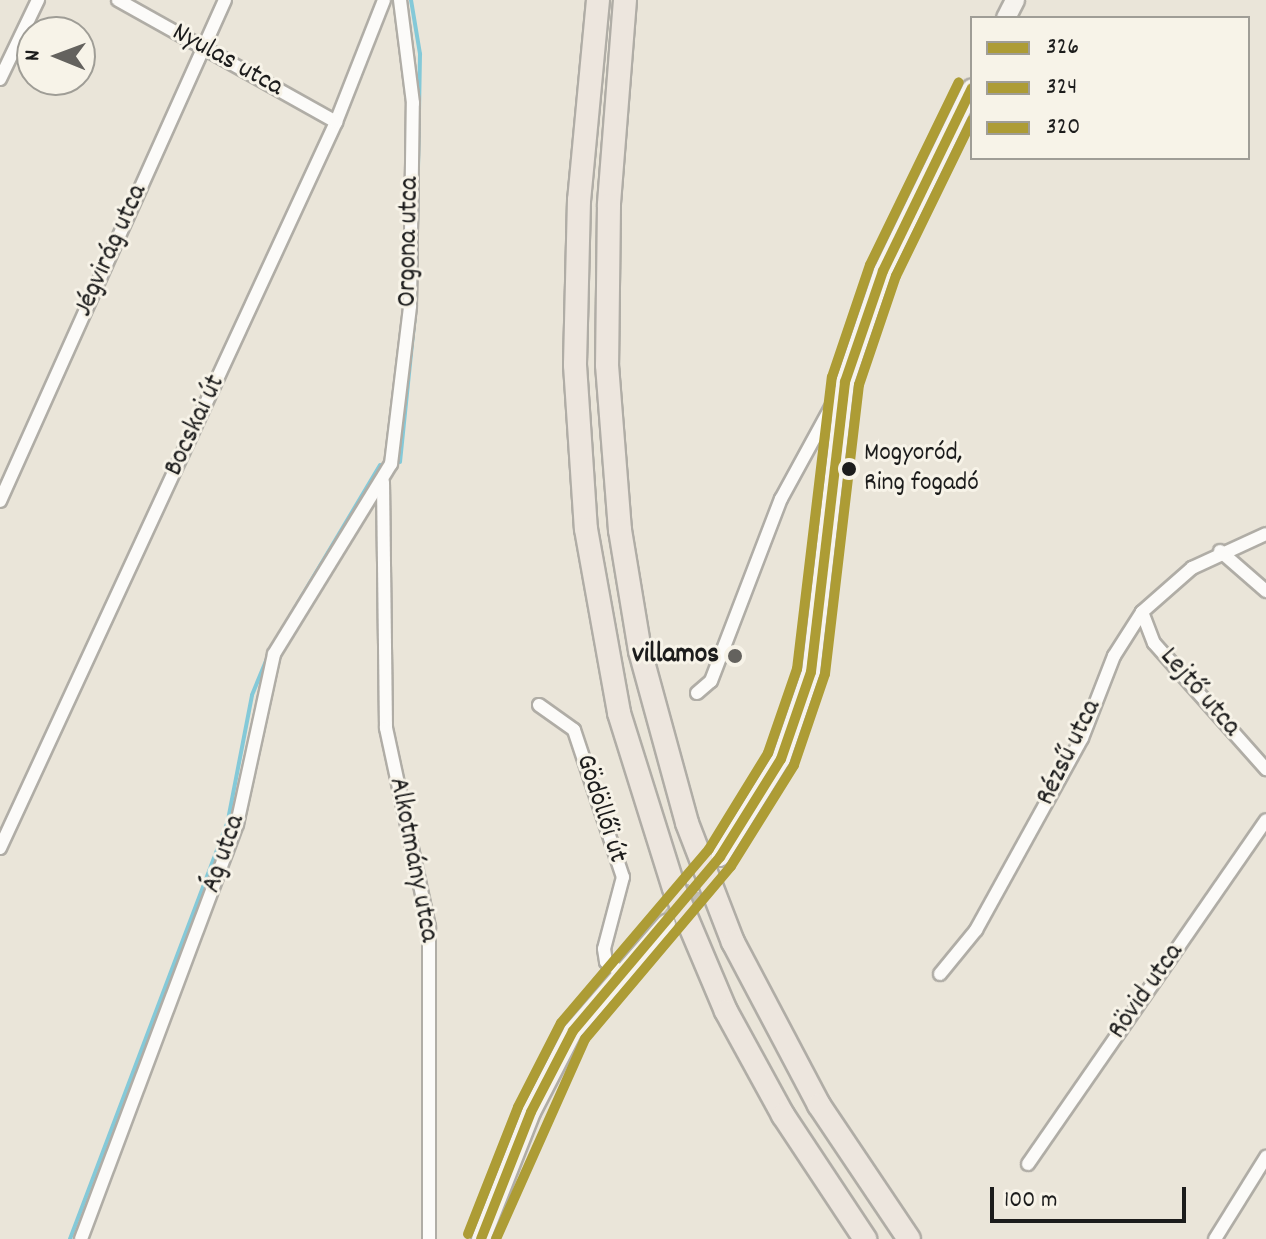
<!DOCTYPE html>
<meta charset="utf-8">
<style>
body{margin:0}
#map{position:relative;width:1266px;height:1239px;overflow:hidden;background:#eae5d9;font-family:Dekko,sans-serif}
div>[style]{position:absolute}
.stream>*{height:4px;margin:-2px;padding:0 2px;transform-origin:2px;border-radius:2px;background:#84c9d8}
.secondary-tunnel>*{height:18px;margin-top:-9px;transform-origin:0;background:repeating-linear-gradient(90deg,#c1bdb3 0 18px,transparent 0 27px)}
.roads{filter:drop-shadow(2px 0 #b0ada6) drop-shadow(-2px 0 #b0ada6) drop-shadow(0 2px #b0ada6) drop-shadow(0 -2px #b0ada6)}
.street>*{height:12px;margin:-6px;padding:0 6px;transform-origin:6px;border-radius:6px;background:#fcfbf9}
.secondary>*{height:18px;margin:-9px;padding:0 9px;transform-origin:9px;border-radius:9px;background:#f6f3ee}
.highway>*{height:22px;margin:-11px;padding:0 11px;transform-origin:11px;border-radius:11px;background:#ede6de}
.bus-1>*{height:10px;margin:-5px;padding:0 5px;transform-origin:5px;border-radius:5px;background:#ad9c35}
.bus-2>*{height:10px;margin:-5px;padding:0 5px;transform-origin:5px;border-radius:5px;background:#ad9c35}
.bus-3>*{height:10px;margin:-5px;padding:0 5px;transform-origin:5px;border-radius:5px;background:#ad9c35}
.dots>*{width:22px;height:22px;translate:-50% -50%;box-sizing:border-box;border:4px solid #f7f3e8;border-radius:50%}
span{translate:-50% -50%;white-space:nowrap;text-align:center;line-height:1.15;-webkit-text-stroke:6px #f7f3e8;paint-order:stroke}
.bus-label{font-size:26px;color:#1c1c1c}
.left{translate:0 -50%;text-align:left}
.street-label{font-size:28px;color:#1c1c1c}
.poi-label{font-size:28px;color:#1c1c1c;font-weight:700}
.right{translate:-100% -50%;text-align:right}
.legend{position:absolute;left:970px;top:16px;width:280px;height:144px;box-sizing:border-box;background:#f7f3e8;border:2px solid #9f9d96;margin:0;padding:10px 14px;list-style:none;font-size:24px;color:#1c1c1c}
.legend li{display:flex;align-items:center;gap:16px;height:40px}
.legend b{width:40px;border:2px solid #9f9d96}
.north{position:absolute;left:16px;top:16px;width:80px;height:80px;box-sizing:border-box;background:#f7f3e8;border:2px solid #9f9d96;border-radius:50%;rotate:271deg;font-size:22px;font-weight:700;line-height:32px;text-align:center;color:#1c1c1c}
.north::after{content:'';display:block;margin:auto;width:28px;height:36px;background:#64625e;clip-path:polygon(50% 0,100% 100%,50% 72%,0 100%)}
.scale{position:absolute;left:990px;top:1187px;width:196px;height:36px;box-sizing:border-box;border:4px solid #1c1c1c;border-top:0;padding-left:10px;font-size:24px;line-height:28px;white-space:nowrap;color:#1c1c1c;-webkit-text-stroke:6px #f7f3e8;paint-order:stroke}
</style>
<div id="map">
<div class="stream">
<div style="left:411px;top:0;width:55px;rotate:80.5deg"></div>
<div style="left:420px;top:54px;width:223px;rotate:91deg"></div>
<div style="left:400px;top:462px;width:149px;rotate:-84.2deg"></div>
<div style="left:271px;top:648px;width:213px;rotate:-59.2deg"></div>
<div style="left:70px;top:1239px;width:448px;rotate:-69.3deg"></div>
<div style="left:228px;top:820px;width:127px;rotate:-79.1deg"></div>
<div style="left:252px;top:695px;width:42px;rotate:-67.7deg"></div>
</div>
<div class="secondary-tunnel">
<div style="left:666px;top:924px;width:75px;rotate:-51.5deg"></div>
</div>
<div class="roads">
<div class="street">
<div style="left:118px;top:0;width:250px;rotate:29.2deg"></div>
<div style="left:0;top:79px;width:88px;rotate:-64.3deg"></div>
<div style="left:383px;top:482px;width:246px;rotate:89.3deg"></div>
<div style="left:386px;top:728px;width:204px;rotate:77.8deg"></div>
<div style="left:429px;top:927px;width:312px;rotate:90deg"></div>
<div style="left:0;top:501px;width:549px;rotate:-65.82deg"></div>
<div style="left:1220px;top:551px;width:61px;rotate:41deg"></div>
<div style="left:1142px;top:612px;width:33px;rotate:69deg"></div>
<div style="left:1154px;top:643px;width:169px;rotate:48.4deg"></div>
<div style="left:697px;top:693px;width:18px;rotate:-41deg"></div>
<div style="left:711px;top:681px;width:195px;rotate:-69deg"></div>
<div style="left:781px;top:499px;width:123px;rotate:-61.4deg"></div>
<div style="left:539px;top:705px;width:43px;rotate:35.5deg"></div>
<div style="left:574px;top:730px;width:155px;rotate:71.6deg"></div>
<div style="left:623px;top:877px;width:74px;rotate:104.8deg"></div>
<div style="left:604px;top:949px;width:13px;rotate:81deg"></div>
<div style="left:606px;top:962px;width:17px;rotate:33deg"></div>
<div style="left:0;top:848px;width:800px;rotate:-65.16deg"></div>
<div style="left:336px;top:122px;width:131px;rotate:-68.5deg"></div>
<div style="left:940px;top:974px;width:57px;rotate:-50.7deg"></div>
<div style="left:976px;top:930px;width:219px;rotate:-61.1deg"></div>
<div style="left:1082px;top:738px;width:88px;rotate:-68.7deg"></div>
<div style="left:1114px;top:656px;width:52px;rotate:-57.5deg"></div>
<div style="left:1142px;top:612px;width:67px;rotate:-41.3deg"></div>
<div style="left:1192px;top:568px;width:81px;rotate:-24.7deg"></div>
<div style="left:1028px;top:1164px;width:418px;rotate:-55.3deg"></div>
<div style="left:81px;top:1239px;width:443px;rotate:-69.4deg"></div>
<div style="left:237px;top:824px;width:174px;rotate:-77.7deg"></div>
<div style="left:274px;top:654px;width:223px;rotate:-58.4deg"></div>
<div style="left:391px;top:464px;width:159px;rotate:-83.1deg"></div>
<div style="left:410px;top:306px;width:203px;rotate:-89.2deg"></div>
<div style="left:413px;top:103px;width:104px;rotate:-97.2deg"></div>
<div style="left:1215px;top:1239px;width:97px;rotate:-58.1deg"></div>
</div>
<div class="secondary">
<div style="left:1006px;top:18px;width:20px;rotate:-63deg"></div>
<div style="left:720px;top:857px;width:115px;rotate:-58.1deg"></div>
<div style="left:781px;top:759px;width:92px;rotate:-71deg"></div>
<div style="left:811px;top:672px;width:292px;rotate:-83.3deg"></div>
<div style="left:845px;top:382px;width:117px;rotate:-71.1deg"></div>
<div style="left:883px;top:271px;width:203px;rotate:-64.1deg"></div>
<div style="left:481px;top:1239px;width:136px;rotate:-68.5deg"></div>
<div style="left:531px;top:1112px;width:91px;rotate:-62.6deg"></div>
<div style="left:573px;top:1031px;width:142px;rotate:-49deg"></div>
</div>
<div class="highway">
<div style="left:598px;top:0;width:201px;rotate:95.4deg"></div>
<div style="left:579px;top:200px;width:165px;rotate:91.4deg"></div>
<div style="left:575px;top:365px;width:164px;rotate:86.2deg"></div>
<div style="left:586px;top:529px;width:187px;rotate:79.8deg"></div>
<div style="left:619px;top:713px;width:183px;rotate:72.6deg"></div>
<div style="left:674px;top:888px;width:134px;rotate:67.1deg"></div>
<div style="left:726px;top:1011px;width:119px;rotate:61.3deg"></div>
<div style="left:783px;top:1115px;width:149px;rotate:56.5deg"></div>
<div style="left:625px;top:0;width:206px;rotate:94.5deg"></div>
<div style="left:609px;top:205px;width:160px;rotate:90.7deg"></div>
<div style="left:607px;top:365px;width:166px;rotate:85.5deg"></div>
<div style="left:620px;top:530px;width:123px;rotate:80.6deg"></div>
<div style="left:640px;top:651px;width:178px;rotate:74.7deg"></div>
<div style="left:687px;top:823px;width:128px;rotate:68.9deg"></div>
<div style="left:733px;top:942px;width:184px;rotate:62.2deg"></div>
<div style="left:819px;top:1105px;width:161px;rotate:56.1deg"></div>
</div>
</div>
<div class="bus-1">
<div style="left:481px;top:1239px;width:136px;rotate:-68.5deg"></div>
<div style="left:531px;top:1112px;width:91px;rotate:-62.6deg"></div>
<div style="left:573px;top:1031px;width:228px;rotate:-49.8deg"></div>
<div style="left:720px;top:857px;width:115px;rotate:-58.1deg"></div>
<div style="left:781px;top:759px;width:92px;rotate:-71deg"></div>
<div style="left:811px;top:672px;width:292px;rotate:-83.3deg"></div>
<div style="left:845px;top:382px;width:117px;rotate:-71.1deg"></div>
<div style="left:883px;top:271px;width:203px;rotate:-64.1deg"></div>
</div>
<div class="bus-2">
<div style="left:496px;top:1239px;width:219px;rotate:-66deg"></div>
<div style="left:585px;top:1039px;width:226px;rotate:-49.8deg"></div>
<div style="left:731px;top:866px;width:119px;rotate:-58deg"></div>
<div style="left:794px;top:765px;width:96px;rotate:-71.2deg"></div>
<div style="left:825px;top:674px;width:291px;rotate:-83.3deg"></div>
<div style="left:859px;top:385px;width:115px;rotate:-71.3deg"></div>
<div style="left:896px;top:276px;width:174px;rotate:-64deg"></div>
</div>
<div class="bus-3">
<div style="left:468px;top:1234px;width:136px;rotate:-68.5deg"></div>
<div style="left:518px;top:1107px;width:94px;rotate:-62.9deg"></div>
<div style="left:561px;top:1023px;width:228px;rotate:-49.6deg"></div>
<div style="left:709px;top:849px;width:113px;rotate:-58.4deg"></div>
<div style="left:768px;top:753px;width:89px;rotate:-71deg"></div>
<div style="left:797px;top:669px;width:294px;rotate:-83.2deg"></div>
<div style="left:832px;top:377px;width:118px;rotate:-71.3deg"></div>
<div style="left:870px;top:265px;width:203px;rotate:-64.1deg"></div>
</div>
<div class="dots">
<div style="left:849px;top:469px;background:#1c1c1c"></div>
<div style="left:735px;top:656px;background:#64625e"></div>
</div>
<div class="bus-label">
<span class="left" style="left:864px;top:469px">Mogyoród,<br>Ring fogadó</span>
</div>
<div class="street-label">
<span style="left:227px;top:61px;rotate:29deg">Nyulas utca</span>
<span style="left:410px;top:242px;rotate:-89deg">Orgona utca</span>
<span style="left:112px;top:251px;rotate:-66deg">Jégvirág utca</span>
<span style="left:196px;top:426px;rotate:-65deg">Bocskai út</span>
<span style="left:1199px;top:693px;rotate:49deg">Lejtő utca</span>
<span style="left:1070px;top:753px;rotate:-64deg">Rézsű utca</span>
<span style="left:600px;top:809px;rotate:72deg">Gödöllői út</span>
<span style="left:225px;top:854px;rotate:-71deg">Ág utca</span>
<span style="left:412px;top:860px;rotate:79deg">Alkotmány utca</span>
<span style="left:1147px;top:992px;rotate:-55deg">Rövid utca</span>
</div>
<div class="poi-label">
<span class="right" style="left:719px;top:656px">villamos</span>
</div>
<ul class="legend">
<li><b style="height:10px;background:#ad9c35"></b>326</li>
<li><b style="height:10px;background:#ad9c35"></b>324</li>
<li><b style="height:10px;background:#ad9c35"></b>320</li>
</ul>
<div class="north">N</div>
<div class="scale">100 m</div>
</div>
